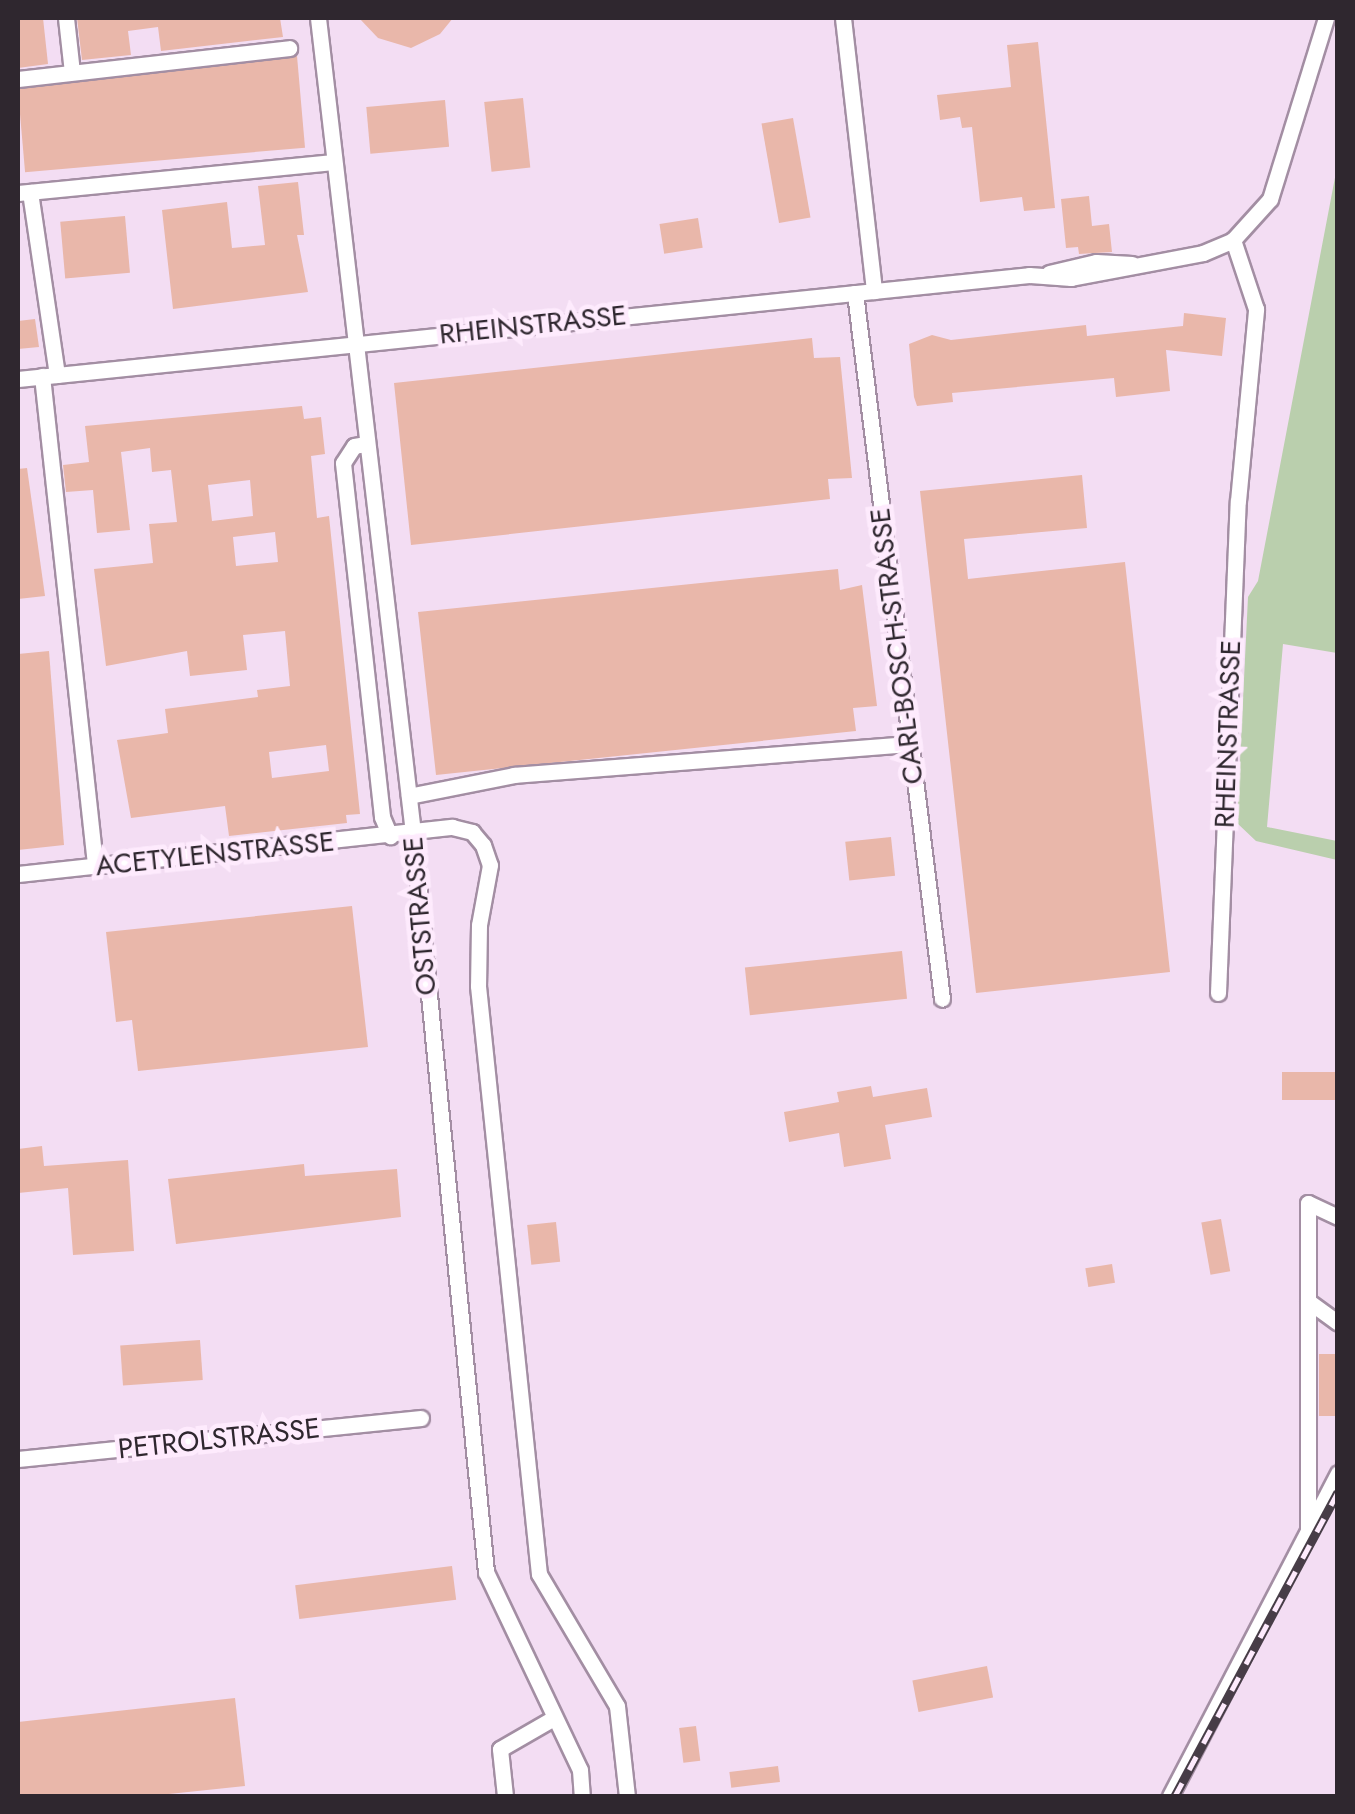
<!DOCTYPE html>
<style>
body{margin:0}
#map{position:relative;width:1355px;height:1814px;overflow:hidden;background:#f3ddf3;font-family:Jost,sans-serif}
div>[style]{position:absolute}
.green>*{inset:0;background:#bacfad}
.building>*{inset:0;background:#e9b7aa;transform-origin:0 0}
.roads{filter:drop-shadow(2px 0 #a38ea3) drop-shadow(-2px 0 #a38ea3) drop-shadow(0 2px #a38ea3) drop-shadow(0 -2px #a38ea3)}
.minor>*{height:15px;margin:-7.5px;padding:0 7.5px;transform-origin:7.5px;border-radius:7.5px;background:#fff}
.rail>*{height:9px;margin-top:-4.5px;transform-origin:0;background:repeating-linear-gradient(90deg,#feebfd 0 15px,#473d47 0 30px);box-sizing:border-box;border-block:2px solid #473d47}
span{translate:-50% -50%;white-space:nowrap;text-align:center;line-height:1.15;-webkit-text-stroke:9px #feebfd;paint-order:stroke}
.street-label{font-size:28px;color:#2f272f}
.frame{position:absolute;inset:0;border:20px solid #2f272f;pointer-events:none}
</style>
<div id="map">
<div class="green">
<div style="clip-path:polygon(1337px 167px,1337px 653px,1283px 644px,1267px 827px,1337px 841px,1337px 860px,1256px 841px,1237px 823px,1248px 597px,1258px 581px)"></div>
</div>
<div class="building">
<div style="clip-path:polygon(18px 18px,43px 18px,48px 64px,18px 68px)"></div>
<div style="clip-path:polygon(77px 18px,280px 18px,283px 37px,161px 51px,158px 27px,128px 31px,131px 55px,82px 60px)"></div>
<div style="clip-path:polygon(359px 18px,453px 18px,440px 34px,411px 48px,378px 38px)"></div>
<div style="clip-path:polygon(1038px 42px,1055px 208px,1024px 211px,1022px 197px,980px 202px,972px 127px,962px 128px,960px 117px,940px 120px,937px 95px,1011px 87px,1007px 45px)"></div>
<div style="left:297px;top:56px;width:92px;height:281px;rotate:85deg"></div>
<div style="left:523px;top:98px;width:70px;height:39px;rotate:84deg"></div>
<div style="left:445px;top:100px;width:47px;height:79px;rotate:85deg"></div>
<div style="left:793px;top:118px;width:101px;height:32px;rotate:80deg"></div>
<div style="clip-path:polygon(298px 182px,304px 235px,297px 235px,308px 292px,173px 309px,162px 210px,227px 202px,232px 248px,265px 245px,258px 186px)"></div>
<div style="clip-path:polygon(1089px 196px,1092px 226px,1109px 224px,1112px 252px,1079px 254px,1078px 247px,1066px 248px,1061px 199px)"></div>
<div style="left:125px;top:216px;width:57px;height:65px;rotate:85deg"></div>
<div style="left:698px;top:218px;width:30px;height:39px;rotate:81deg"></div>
<div style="clip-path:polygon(1184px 313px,1226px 318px,1222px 356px,1166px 350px,1170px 391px,1116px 397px,1114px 378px,952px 393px,953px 402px,917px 406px,914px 397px,909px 344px,932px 335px,951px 340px,1086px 325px,1087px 336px,1183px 326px)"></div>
<div style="clip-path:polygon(35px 319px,39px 347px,18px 349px,18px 321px)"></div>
<div style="clip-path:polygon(812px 338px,814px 358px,840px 357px,852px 478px,828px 479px,830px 499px,411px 545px,394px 383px)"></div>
<div style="clip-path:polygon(evenodd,302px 406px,304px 419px,321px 417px,325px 454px,311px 456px,317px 518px,329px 516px,360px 814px,346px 815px,347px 823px,229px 836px,225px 806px,131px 818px,117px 740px,168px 733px,165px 709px,258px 697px,257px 690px,290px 686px,285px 631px,243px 635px,247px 670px,190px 676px,187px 651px,106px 666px,94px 569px,153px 563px,149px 524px,177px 522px,171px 470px,152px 472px,150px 448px,121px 452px,130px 530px,97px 533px,93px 490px,66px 492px,63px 465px,89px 462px,85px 426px,302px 406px,250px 480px,253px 516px,212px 521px,208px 485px,250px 480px,302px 406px,275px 532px,278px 562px,236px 566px,233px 537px,275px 532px,302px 406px,326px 745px,329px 771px,272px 778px,269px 752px,326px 745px)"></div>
<div style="clip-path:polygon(27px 468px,45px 596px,18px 599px,18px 469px)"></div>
<div style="clip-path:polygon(1082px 475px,1087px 528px,964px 539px,968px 579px,1125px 562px,1170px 972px,976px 993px,920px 491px)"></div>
<div style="clip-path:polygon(838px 569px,840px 590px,862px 585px,877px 706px,853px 708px,856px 731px,436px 775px,418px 612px)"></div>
<div style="clip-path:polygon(49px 651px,64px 845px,18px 850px,18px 654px)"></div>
<div style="left:891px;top:837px;width:39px;height:46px;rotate:84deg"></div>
<div style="clip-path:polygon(352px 906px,368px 1047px,138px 1071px,132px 1020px,116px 1022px,106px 932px)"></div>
<div style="left:902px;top:951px;width:48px;height:158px;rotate:84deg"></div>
<div style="left:1338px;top:1072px;width:28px;height:56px;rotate:90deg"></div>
<div style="clip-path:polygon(871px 1086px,873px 1097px,927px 1088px,932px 1117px,885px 1125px,891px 1159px,844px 1167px,839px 1133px,789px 1142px,784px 1112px,839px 1102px,837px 1092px)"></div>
<div style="clip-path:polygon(42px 1146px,44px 1166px,128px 1160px,134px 1251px,73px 1255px,68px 1188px,18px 1193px,18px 1149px)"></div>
<div style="clip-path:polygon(304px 1164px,305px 1176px,397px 1169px,401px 1217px,176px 1244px,168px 1179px)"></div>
<div style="left:1221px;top:1219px;width:53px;height:20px;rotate:80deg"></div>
<div style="left:556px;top:1222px;width:40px;height:29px;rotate:84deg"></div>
<div style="left:1112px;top:1264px;width:19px;height:27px;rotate:81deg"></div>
<div style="left:200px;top:1340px;width:40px;height:80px;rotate:86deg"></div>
<div style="left:1338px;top:1354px;width:62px;height:19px;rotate:90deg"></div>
<div style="left:452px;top:1566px;width:34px;height:158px;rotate:83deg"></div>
<div style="left:987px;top:1666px;width:32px;height:76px;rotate:79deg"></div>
<div style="clip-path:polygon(235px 1698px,245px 1786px,150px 1796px,18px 1796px,18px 1722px)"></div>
<div style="left:696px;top:1726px;width:35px;height:17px;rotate:83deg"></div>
<div style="left:778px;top:1766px;width:16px;height:49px;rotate:83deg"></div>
</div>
<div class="roads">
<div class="minor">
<div style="left:66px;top:18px;width:54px;rotate:83.7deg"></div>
<div style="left:318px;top:18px;width:821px;rotate:83.35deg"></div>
<div style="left:413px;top:833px;width:743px;rotate:84.36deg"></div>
<div style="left:486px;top:1572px;width:219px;rotate:64.6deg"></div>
<div style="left:580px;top:1770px;width:26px;rotate:86deg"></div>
<div style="left:843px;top:18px;width:275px;rotate:83.5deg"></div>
<div style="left:18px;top:79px;width:273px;rotate:-6.5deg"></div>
<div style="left:30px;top:192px;width:185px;rotate:81.6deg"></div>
<div style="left:18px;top:193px;width:317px;rotate:-5.6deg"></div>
<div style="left:1049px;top:273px;width:48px;rotate:-13.2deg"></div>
<div style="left:1096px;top:262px;width:36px;rotate:3deg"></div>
<div style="left:855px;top:293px;width:711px;rotate:82.97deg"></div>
<div style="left:42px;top:376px;width:492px;rotate:83.8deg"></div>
<div style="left:18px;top:379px;width:1016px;rotate:-5.87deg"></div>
<div style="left:1029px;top:275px;width:42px;rotate:4.1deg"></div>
<div style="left:1071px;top:278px;width:134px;rotate:-10.7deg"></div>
<div style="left:1203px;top:253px;width:33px;rotate:-23deg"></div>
<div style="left:1233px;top:240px;width:55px;rotate:-47.9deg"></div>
<div style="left:1270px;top:199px;width:189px;rotate:-72.8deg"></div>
<div style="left:366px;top:444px;width:12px;rotate:171deg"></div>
<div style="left:354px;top:446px;width:20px;rotate:123deg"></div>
<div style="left:343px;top:463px;width:356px;rotate:83.7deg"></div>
<div style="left:382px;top:817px;width:21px;rotate:67deg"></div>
<div style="left:409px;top:796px;width:107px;rotate:-11.3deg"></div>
<div style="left:514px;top:775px;width:395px;rotate:-4.5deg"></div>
<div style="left:18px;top:874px;width:437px;rotate:-6.2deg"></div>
<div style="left:452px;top:827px;width:21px;rotate:14deg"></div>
<div style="left:472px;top:832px;width:17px;rotate:50deg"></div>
<div style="left:483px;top:845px;width:21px;rotate:71deg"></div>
<div style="left:490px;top:865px;width:61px;rotate:100.4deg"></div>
<div style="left:479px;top:925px;width:61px;rotate:90.9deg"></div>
<div style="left:478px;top:986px;width:591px;rotate:84.08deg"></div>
<div style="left:539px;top:1574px;width:153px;rotate:59.4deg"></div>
<div style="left:617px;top:1706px;width:91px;rotate:83.7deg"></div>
<div style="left:1218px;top:993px;width:492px;rotate:-87.7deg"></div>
<div style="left:1238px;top:501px;width:193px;rotate:-84.6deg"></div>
<div style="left:1256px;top:309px;width:73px;rotate:-108.4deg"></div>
<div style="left:1338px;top:1217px;width:33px;rotate:-155deg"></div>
<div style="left:1308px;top:1203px;width:98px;rotate:90deg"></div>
<div style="left:1308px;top:1301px;width:37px;rotate:36deg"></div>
<div style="left:18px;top:1459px;width:405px;rotate:-5.8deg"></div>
<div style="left:1308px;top:1532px;width:231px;rotate:-90deg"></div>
<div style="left:505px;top:1796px;width:47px;rotate:-96.1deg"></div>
<div style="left:500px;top:1749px;width:62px;rotate:-29.9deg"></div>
<div style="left:1170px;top:1796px;width:364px;rotate:-62.5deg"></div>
</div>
</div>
<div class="rail">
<div style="left:1175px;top:1796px;width:345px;rotate:-61.8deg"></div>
</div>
<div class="street-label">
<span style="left:533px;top:325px;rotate:-6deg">RHEINSTRASSE</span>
<span style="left:897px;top:646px;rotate:-97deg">CARL-BOSCH-STRASSE</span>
<span style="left:1228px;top:734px;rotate:-88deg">RHEINSTRASSE</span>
<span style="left:215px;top:854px;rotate:-6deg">ACETYLENSTRASSE</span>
<span style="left:420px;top:916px;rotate:-95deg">OSTSTRASSE</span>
<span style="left:219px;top:1439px;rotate:-6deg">PETROLSTRASSE</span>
</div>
<div class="frame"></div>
</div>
